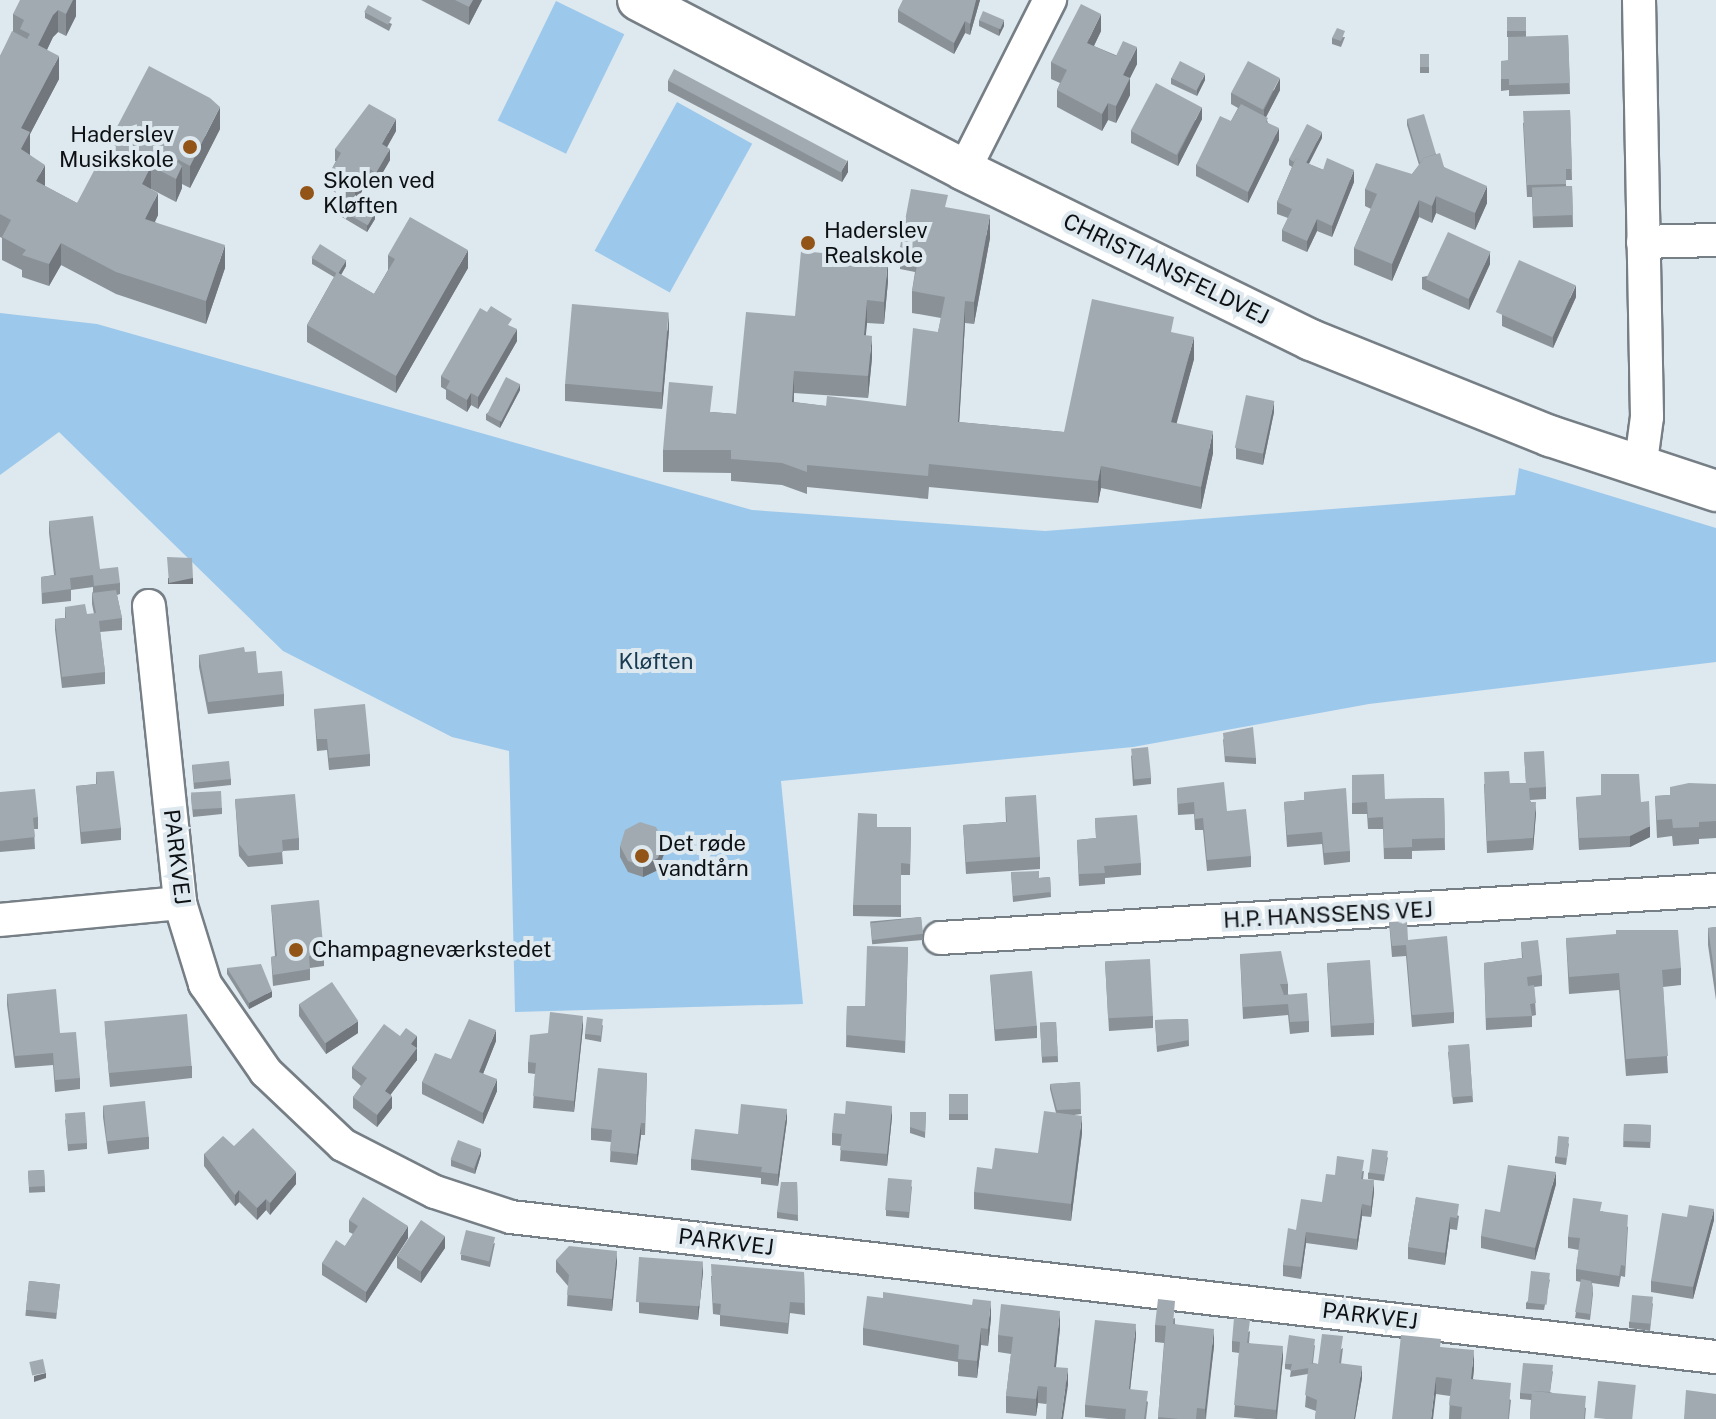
<!DOCTYPE html>
<meta charset="utf-8">
<style>
body{margin:0}
#map{position:relative;width:1716px;height:1419px;overflow:hidden;background:#dee8ef;font-family:"Public Sans",sans-serif}
div>[style]{position:absolute}
.green>*{inset:0;background:#9cc9eb;transform-origin:0 0}
.roads{filter:drop-shadow(2px 0 #767f85) drop-shadow(-2px 0 #767f85) drop-shadow(0 2px #767f85) drop-shadow(0 -2px #767f85)}
.minor>*{height:32px;margin:-16px;padding:0 16px;transform-origin:16px;border-radius:16px;background:#fff}
.tertiary>*{height:40px;margin:-20px;padding:0 20px;transform-origin:20px;border-radius:20px;background:#fff}
.wall>*{inset:0;background:#8a9298;transform-origin:0 0}
.shaded-wall>*{inset:0;background:#71777c;transform-origin:0 0}
.building>*{inset:0;background:#a1aab1;transform-origin:0 0}
.dots>*{width:22px;height:22px;translate:-50% -50%;box-sizing:border-box;border:4px solid #dee8ef;border-radius:50%}
span{translate:-50% -50%;white-space:nowrap;text-align:center;line-height:1.15;-webkit-text-stroke:8px #dee8ef;paint-order:stroke}
.poi-label{font-size:22px;color:#0e1114}
.right{translate:-100% -50%;text-align:right}
.left{translate:0 -50%;text-align:left}
.street-label{font-size:22px;color:#0e1114}
.park-label{font-size:22px;color:#183b52}
</style>
<div id="map">
<div class="green">
<div style="left:556px;top:1px;width:76px;height:133px;rotate:26deg"></div>
<div style="left:677px;top:102px;width:86px;height:170px;rotate:29deg"></div>
<div style="clip-path:polygon(0 313px,97px 324px,752px 510px,1045px 531px,1515px 495px,1519px 468px,1716px 528px,1716px 662px,1369px 704px,1133px 747px,781px 781px,803px 1004px,515px 1012px,509px 751px,452px 737px,283px 651px,59px 432px,0 475px)"></div>
</div>
<div class="roads">
<div class="minor">
<div style="left:1639px;top:0;width:417px;rotate:88.9deg"></div>
<div style="left:1647px;top:417px;width:52px;rotate:97.7deg"></div>
<div style="left:964px;top:170px;width:191px;rotate:-63.2deg"></div>
<div style="left:1643px;top:242px;width:73px;rotate:-1.6deg"></div>
<div style="left:149px;top:606px;width:299px;rotate:84deg"></div>
<div style="left:180px;top:903px;width:85px;rotate:72.8deg"></div>
<div style="left:205px;top:984px;width:107px;rotate:55.3deg"></div>
<div style="left:266px;top:1072px;width:106px;rotate:43.5deg"></div>
<div style="left:343px;top:1145px;width:103px;rotate:27.1deg"></div>
<div style="left:435px;top:1192px;width:80px;rotate:18.2deg"></div>
<div style="left:511px;top:1217px;width:1213px;rotate:6.63deg"></div>
<div style="left:0;top:920px;width:181px;rotate:-5.4deg"></div>
<div style="left:940px;top:938px;width:777px;rotate:-3.54deg"></div>
</div>
<div class="tertiary">
<div style="left:638px;top:0;width:368px;rotate:27.5deg"></div>
<div style="left:964px;top:170px;width:386px;rotate:26.1deg"></div>
<div style="left:1311px;top:340px;width:258px;rotate:21.9deg"></div>
<div style="left:1550px;top:436px;width:175px;rotate:18.3deg"></div>
</div>
</div>
<div class="wall">
<div style="clip-path:polygon(76px 0,76px 16px,66px 36px,58px 32px,53px 37px,47px 50px,59px 79px,30px 134px,30px 155px,45px 186px,77px 203px,220px 129px,190px 188px,182px 184px,182px 188px,176px 202px,151px 189px,158px 215px,155px 222px,225px 268px,206px 324px,116px 294px,61px 265px,49px 286px,22px 277px,22px 270px,2px 260px,2px 238px,0 237px,0 56px,13px 32px,13px 14px)"></div>
<div style="clip-path:polygon(421px 0,482px 0,469px 25px)"></div>
<div style="clip-path:polygon(903px 0,980px 0,970px 35px,965px 33px,954px 54px,898px 22px,898px 10px)"></div>
<div style="clip-path:polygon(365px 12px,392px 24px,389px 31px,365px 18px)"></div>
<div style="left:1507px;top:17px;width:19px;height:20px"></div>
<div style="clip-path:polygon(979px 20px,1004px 26px,999px 36px,979px 26px)"></div>
<div style="clip-path:polygon(1101px 31px,1094px 46px,1137px 64px,1130px 78px,1130px 95px,1116px 123px,1108px 120px,1102px 131px,1057px 107px,1057px 90px,1060px 83px,1051px 79px,1051px 62px)"></div>
<div style="clip-path:polygon(1568px 35px,1570px 94px,1509px 96px,1509px 90px,1501px 91px,1501px 72px,1508px 60px)"></div>
<div style="clip-path:polygon(1345px 37px,1341px 47px,1332px 44px,1332px 38px)"></div>
<div style="left:1420px;top:54px;width:9px;height:19px"></div>
<div style="clip-path:polygon(1171px 78px,1205px 80px,1197px 96px,1171px 84px)"></div>
<div style="clip-path:polygon(668px 80px,848px 172px,842px 182px,668px 91px)"></div>
<div style="clip-path:polygon(1280px 90px,1266px 117px,1268px 123px,1279px 140px,1248px 203px,1196px 176px,1196px 165px,1231px 121px,1238px 108px,1231px 104px,1231px 93px)"></div>
<div style="clip-path:polygon(1570px 110px,1572px 180px,1566px 180px,1566px 186px,1572px 186px,1573px 227px,1533px 228px,1532px 197px,1527px 197px,1523px 123px)"></div>
<div style="clip-path:polygon(1202px 119px,1178px 166px,1131px 143px,1131px 131px)"></div>
<div style="clip-path:polygon(1407px 119px,1436px 154px,1444px 167px,1487px 203px,1475px 230px,1436px 213px,1432px 223px,1419px 217px,1392px 281px,1354px 265px,1354px 248px,1371px 209px,1365px 206px,1365px 189px,1412px 174px,1419px 165px,1407px 125px)"></div>
<div style="clip-path:polygon(396px 131px,387px 147px,390px 160px,376px 184px,368px 180px,356px 202px,375px 219px,367px 232px,337px 214px,337px 208px,343px 197px,328px 188px,328px 176px,336px 161px,335px 161px,335px 149px)"></div>
<div style="clip-path:polygon(1322px 138px,1309px 164px,1354px 182px,1332px 237px,1317px 231px,1307px 252px,1282px 241px,1282px 230px,1288px 218px,1277px 214px,1277px 202px,1292px 167px,1289px 165px,1289px 159px)"></div>
<div style="clip-path:polygon(948px 208px,990px 238px,974px 324px,965px 323px,959px 422px,1064px 432px,1174px 333px,1194px 359px,1176px 423px,1213px 453px,1201px 509px,1101px 488px,1098px 503px,929px 487px,928px 499px,807px 487px,807px 494px,782px 485px,731px 481px,731px 473px,663px 472px,663px 450px,712px 412px,736px 414px,795px 316px,888px 281px,884px 324px,867px 323px,865px 335px,872px 358px,868px 398px,794px 393px,794px 402px,826px 406px,906px 406px,938px 332px,941px 318px,912px 313px,912px 291px,915px 272px,900px 269px,900px 247px)"></div>
<div style="clip-path:polygon(388px 255px,468px 268px,396px 393px,307px 342px,307px 325px,334px 277px,312px 264px,312px 258px,346px 266px,341px 275px,374px 294px,388px 270px)"></div>
<div style="clip-path:polygon(1490px 264px,1469px 310px,1422px 289px,1422px 277px)"></div>
<div style="clip-path:polygon(1576px 297px,1553px 348px,1502px 326px,1502px 314px)"></div>
<div style="clip-path:polygon(512px 327px,517px 341px,478px 409px,471px 405px,467px 412px,446px 399px,446px 390px,441px 387px,441px 376px)"></div>
<div style="clip-path:polygon(669px 330px,662px 409px,565px 401px,565px 384px)"></div>
<div style="clip-path:polygon(520px 390px,500px 428px,486px 420px,486px 414px)"></div>
<div style="clip-path:polygon(1274px 412px,1263px 465px,1236px 459px,1236px 448px)"></div>
<div style="clip-path:polygon(49px 521px,100px 569px,120px 583px,120px 594px,117px 595px,122px 618px,122px 630px,100px 632px,105px 672px,105px 684px,62px 688px,55px 630px,55px 619px,65px 618px,65px 607px,87px 614px,94px 614px,92px 604px,92px 593px,93px 592px,93px 587px,71px 590px,71px 601px,42px 604px,41px 577px,54px 575px,49px 533px)"></div>
<div style="clip-path:polygon(245px 652px,258px 673px,284px 694px,284px 706px,208px 714px,199px 667px,199px 655px)"></div>
<div style="clip-path:polygon(314px 709px,370px 754px,370px 766px,329px 770px,327px 750px,317px 751px)"></div>
<div style="clip-path:polygon(1223px 739px,1256px 758px,1256px 764px,1225px 762px)"></div>
<div style="clip-path:polygon(1524px 752px,1546px 787px,1546px 799px,1530px 800px,1536px 813px,1533px 850px,1487px 853px,1484px 784px,1526px 783px)"></div>
<div style="clip-path:polygon(1131px 755px,1151px 778px,1151px 784px,1133px 786px)"></div>
<div style="clip-path:polygon(192px 765px,231px 779px,231px 785px,194px 789px)"></div>
<div style="clip-path:polygon(96px 772px,121px 828px,121px 840px,81px 844px,76px 786px,96px 784px)"></div>
<div style="clip-path:polygon(1352px 775px,1385px 799px,1444px 798px,1445px 850px,1412px 851px,1412px 859px,1384px 859px,1383px 829px,1368px 829px,1367px 814px,1352px 814px)"></div>
<div style="clip-path:polygon(1716px 784px,1716px 838px,1699px 839px,1699px 844px,1673px 846px,1672px 836px,1657px 838px,1655px 796px,1670px 795px)"></div>
<div style="clip-path:polygon(1177px 788px,1227px 811px,1251px 856px,1251px 867px,1207px 871px,1203px 830px,1195px 830px,1194px 814px,1178px 815px)"></div>
<div style="clip-path:polygon(0 792px,38px 817px,38px 829px,34px 829px,35px 849px,0 852px)"></div>
<div style="clip-path:polygon(1304px 792px,1350px 851px,1350px 862px,1324px 865px,1322px 844px,1287px 847px,1284px 802px,1304px 800px)"></div>
<div style="clip-path:polygon(191px 795px,222px 808px,222px 814px,193px 817px)"></div>
<div style="clip-path:polygon(1005px 797px,1040px 857px,1040px 869px,966px 874px,963px 825px,1006px 822px)"></div>
<div style="clip-path:polygon(1576px 797px,1641px 802px,1650px 837px,1630px 847px,1579px 850px)"></div>
<div style="clip-path:polygon(235px 799px,299px 838px,299px 850px,282px 851px,283px 864px,248px 867px,239px 856px)"></div>
<div style="clip-path:polygon(1095px 818px,1141px 863px,1141px 875px,1105px 878px,1105px 884px,1079px 886px,1077px 840px,1096px 838px)"></div>
<div style="clip-path:polygon(877px 827px,911px 827px,910px 875px,901px 875px,901px 917px,853px 916px,853px 905px)"></div>
<div style="clip-path:polygon(620px 846px,664px 854px,658px 870px,643px 877px,628px 872px,620px 857px)"></div>
<div style="clip-path:polygon(1011px 872px,1039px 878px,1050px 877px,1051px 897px,1013px 902px)"></div>
<div style="clip-path:polygon(271px 905px,324px 955px,324px 966px,310px 968px,310px 980px,273px 986px,271px 957px,275px 956px)"></div>
<div style="left:921px;top:917px;width:23px;height:51px;rotate:85deg"></div>
<div style="clip-path:polygon(1389px 922px,1408px 940px,1454px 1012px,1454px 1023px,1412px 1027px,1406px 956px,1392px 957px)"></div>
<div style="clip-path:polygon(1716px 927px,1716px 1000px,1708px 945px,1708px 928px)"></div>
<div style="clip-path:polygon(1566px 938px,1681px 968px,1681px 985px,1663px 987px,1668px 1073px,1626px 1076px,1619px 990px,1569px 994px)"></div>
<div style="clip-path:polygon(1521px 942px,1542px 975px,1542px 986px,1534px 987px,1536px 1015px,1532px 1016px,1532px 1027px,1486px 1030px,1484px 963px,1522px 958px)"></div>
<div style="clip-path:polygon(908px 947px,905px 1053px,846px 1047px,847px 1006px,865px 1006px)"></div>
<div style="clip-path:polygon(1240px 954px,1288px 984px,1288px 994px,1309px 1021px,1309px 1032px,1290px 1034px,1288px 1015px,1243px 1019px)"></div>
<div style="clip-path:polygon(1105px 962px,1153px 1016px,1153px 1028px,1109px 1031px)"></div>
<div style="clip-path:polygon(1327px 963px,1374px 1023px,1374px 1035px,1331px 1037px)"></div>
<div style="clip-path:polygon(227px 968px,272px 997px,249px 1009px,227px 974px)"></div>
<div style="clip-path:polygon(990px 975px,1037px 1026px,1037px 1038px,995px 1041px)"></div>
<div style="clip-path:polygon(7px 994px,60px 1033px,80px 1078px,80px 1089px,55px 1092px,53px 1065px,15px 1068px,7px 1005px)"></div>
<div style="clip-path:polygon(299px 1004px,358px 1033px,326px 1054px,299px 1016px)"></div>
<div style="clip-path:polygon(1188px 1019px,1189px 1046px,1157px 1052px,1155px 1020px)"></div>
<div style="left:1056px;top:1022px;width:40px;height:16px;rotate:87deg"></div>
<div style="clip-path:polygon(603px 1025px,601px 1042px,585px 1039px,585px 1034px)"></div>
<div style="clip-path:polygon(583px 1027px,574px 1112px,533px 1108px,535px 1074px,528px 1073px,528px 1062px)"></div>
<div style="clip-path:polygon(105px 1029px,192px 1066px,192px 1078px,110px 1087px)"></div>
<div style="clip-path:polygon(400px 1036px,417px 1036px,417px 1060px,390px 1095px,392px 1108px,377px 1127px,353px 1108px,353px 1097px,361px 1086px,352px 1078px,352px 1067px)"></div>
<div style="clip-path:polygon(496px 1041px,483px 1074px,497px 1091px,483px 1124px,422px 1094px,422px 1082px,451px 1059px)"></div>
<div style="clip-path:polygon(1469px 1044px,1473px 1102px,1453px 1104px,1448px 1052px)"></div>
<div style="clip-path:polygon(647px 1073px,645px 1135px,641px 1135px,637px 1165px,610px 1162px,611px 1142px,591px 1140px,591px 1128px)"></div>
<div style="clip-path:polygon(1080px 1082px,1081px 1114px,1074px 1115px,1082px 1133px,1071px 1221px,974px 1209px,974px 1192px,992px 1169px,1038px 1153px,1056px 1113px,1050px 1089px,1050px 1084px)"></div>
<div style="left:949px;top:1094px;width:19px;height:26px"></div>
<div style="clip-path:polygon(103px 1106px,149px 1137px,149px 1149px,108px 1154px,103px 1117px)"></div>
<div style="clip-path:polygon(910px 1112px,926px 1112px,925px 1138px,910px 1133px)"></div>
<div style="clip-path:polygon(892px 1117px,887px 1166px,840px 1161px,841px 1146px,832px 1145px,832px 1133px)"></div>
<div style="clip-path:polygon(65px 1119px,87px 1143px,87px 1149px,68px 1151px)"></div>
<div style="clip-path:polygon(787px 1120px,778px 1186px,761px 1184px,761px 1178px,691px 1170px,691px 1159px,738px 1134px)"></div>
<div style="left:1624px;top:1124px;width:27px;height:23px;rotate:2deg"></div>
<div style="clip-path:polygon(1569px 1143px,1566px 1165px,1555px 1163px,1555px 1157px)"></div>
<div style="clip-path:polygon(234px 1146px,296px 1184px,270px 1215px,266px 1210px,257px 1220px,239px 1202px,235px 1206px,204px 1166px,204px 1154px)"></div>
<div style="clip-path:polygon(481px 1155px,475px 1174px,451px 1166px,451px 1160px)"></div>
<div style="clip-path:polygon(1388px 1157px,1384px 1181px,1368px 1179px,1368px 1173px)"></div>
<div style="left:44px;top:1170px;width:22px;height:16px;rotate:87deg"></div>
<div style="clip-path:polygon(1364px 1171px,1363px 1179px,1374px 1192px,1371px 1217px,1362px 1216px,1357px 1250px,1306px 1243px,1301px 1279px,1283px 1276px,1283px 1265px,1296px 1230px,1322px 1202px,1335px 1175px)"></div>
<div style="clip-path:polygon(797px 1182px,798px 1221px,777px 1218px,777px 1212px)"></div>
<div style="clip-path:polygon(1556px 1184px,1535px 1260px,1481px 1248px,1481px 1236px,1500px 1212px)"></div>
<div style="clip-path:polygon(912px 1186px,909px 1218px,886px 1216px,886px 1210px)"></div>
<div style="clip-path:polygon(1416px 1197px,1459px 1216px,1457px 1230px,1450px 1229px,1445px 1265px,1408px 1259px,1408px 1247px)"></div>
<div style="clip-path:polygon(1602px 1211px,1628px 1227px,1625px 1277px,1621px 1276px,1619px 1287px,1592px 1283px,1593px 1294px,1590px 1320px,1575px 1318px,1581px 1282px,1576px 1281px,1576px 1269px,1579px 1250px,1568px 1248px,1568px 1237px)"></div>
<div style="clip-path:polygon(1687px 1217px,1714px 1220px,1693px 1299px,1651px 1292px,1651px 1281px)"></div>
<div style="clip-path:polygon(349px 1220px,408px 1238px,366px 1303px,322px 1275px,322px 1263px,345px 1246px,353px 1234px,349px 1232px)"></div>
<div style="clip-path:polygon(495px 1243px,490px 1267px,461px 1260px,461px 1255px)"></div>
<div style="clip-path:polygon(445px 1248px,421px 1283px,397px 1268px,397px 1256px)"></div>
<div style="clip-path:polygon(639px 1257px,703px 1272px,698px 1320px,639px 1313px)"></div>
<div style="clip-path:polygon(556px 1260px,617px 1262px,612px 1311px,567px 1306px,568px 1286px,556px 1272px)"></div>
<div style="clip-path:polygon(804px 1272px,805px 1315px,790px 1313px,788px 1334px,720px 1326px,720px 1315px,713px 1314px,711px 1276px)"></div>
<div style="clip-path:polygon(1550px 1279px,1544px 1310px,1526px 1309px,1526px 1303px)"></div>
<div style="left:29px;top:1281px;width:31px;height:35px;rotate:6deg"></div>
<div style="clip-path:polygon(1653px 1303px,1650px 1331px,1629px 1328px,1629px 1322px)"></div>
<div style="clip-path:polygon(972px 1305px,991px 1318px,988px 1346px,981px 1345px,977px 1378px,958px 1376px,958px 1362px,863px 1345px,863px 1328px)"></div>
<div style="clip-path:polygon(1175px 1318px,1175px 1324px,1214px 1346px,1206px 1419px,1158px 1419px,1164px 1343px,1155px 1342px,1155px 1325px)"></div>
<div style="clip-path:polygon(1060px 1328px,1056px 1367px,1068px 1385px,1046px 1404px,1038px 1403px,1036px 1416px,1006px 1413px,1006px 1396px,1011px 1354px,998px 1352px,998px 1335px)"></div>
<div style="clip-path:polygon(1250px 1331px,1249px 1343px,1283px 1358px,1277px 1419px,1256px 1419px,1234px 1417px,1239px 1353px,1232px 1352px,1232px 1341px)"></div>
<div style="clip-path:polygon(1136px 1336px,1130px 1389px,1148px 1402px,1146px 1419px,1108px 1419px,1085px 1417px,1085px 1405px)"></div>
<div style="clip-path:polygon(1315px 1345px,1313px 1363px,1318px 1364px,1343px 1348px,1341px 1364px,1362px 1378px,1355px 1419px,1315px 1419px,1316px 1411px,1305px 1407px,1308px 1374px,1290px 1377px,1291px 1370px,1285px 1369px,1285px 1364px)"></div>
<div style="clip-path:polygon(1441px 1347px,1474px 1368px,1473px 1379px,1511px 1400px,1509px 1419px,1449px 1419px,1450px 1396px,1436px 1394px,1392px 1419px)"></div>
<div style="clip-path:polygon(1553px 1371px,1550px 1392px,1586px 1408px,1585px 1419px,1530px 1419px,1531px 1400px,1520px 1399px,1520px 1393px)"></div>
</div>
<div class="shaded-wall">
<div style="clip-path:polygon(68px 0,76px 0,76px 16px,66px 36px,66px 14px)"></div>
<div style="clip-path:polygon(473px 0,482px 0,469px 25px,469px 7px)"></div>
<div style="clip-path:polygon(976px 0,980px 0,970px 35px,970px 24px)"></div>
<div style="clip-path:polygon(58px 10px,58px 32px,53px 37px,38px 68px,38px 45px,53px 15px)"></div>
<div style="clip-path:polygon(1101px 14px,1101px 31px,1087px 60px,1087px 43px)"></div>
<div style="clip-path:polygon(1004px 20px,1004px 26px,999px 36px,999px 30px)"></div>
<div style="clip-path:polygon(965px 21px,965px 33px,954px 54px,954px 43px)"></div>
<div style="clip-path:polygon(1137px 47px,1137px 64px,1123px 92px,1123px 75px)"></div>
<div style="clip-path:polygon(59px 56px,59px 79px,30px 134px,30px 154px,21px 172px,21px 128px)"></div>
<div style="clip-path:polygon(1205px 74px,1205px 80px,1197px 96px,1197px 90px)"></div>
<div style="clip-path:polygon(1130px 78px,1130px 95px,1116px 123px,1116px 106px)"></div>
<div style="clip-path:polygon(1280px 78px,1280px 90px,1264px 121px,1264px 110px)"></div>
<div style="clip-path:polygon(1108px 103px,1108px 120px,1102px 131px,1102px 114px)"></div>
<div style="clip-path:polygon(220px 107px,220px 129px,190px 188px,190px 166px)"></div>
<div style="clip-path:polygon(1202px 107px,1202px 119px,1178px 166px,1178px 155px)"></div>
<div style="clip-path:polygon(396px 119px,396px 131px,382px 156px,382px 144px)"></div>
<div style="clip-path:polygon(1279px 128px,1279px 140px,1248px 203px,1248px 192px)"></div>
<div style="clip-path:polygon(1322px 132px,1322px 138px,1304px 173px,1304px 167px)"></div>
<div style="clip-path:polygon(390px 149px,390px 160px,376px 184px,376px 173px)"></div>
<div style="clip-path:polygon(848px 160px,848px 172px,842px 182px,842px 170px)"></div>
<div style="clip-path:polygon(45px 165px,45px 188px,36px 181px)"></div>
<div style="clip-path:polygon(151px 166px,151px 189px,142px 184px)"></div>
<div style="clip-path:polygon(182px 166px,182px 188px,176px 202px,176px 179px)"></div>
<div style="clip-path:polygon(368px 168px,368px 180px,355px 204px,355px 192px)"></div>
<div style="clip-path:polygon(1354px 170px,1354px 182px,1332px 237px,1332px 226px)"></div>
<div style="clip-path:polygon(1487px 186px,1487px 203px,1475px 230px,1475px 213px)"></div>
<div style="clip-path:polygon(158px 193px,158px 215px,145px 241px,145px 219px)"></div>
<div style="clip-path:polygon(1436px 196px,1436px 213px,1432px 223px,1432px 206px)"></div>
<div style="clip-path:polygon(1419px 200px,1419px 217px,1392px 281px,1392px 264px)"></div>
<div style="clip-path:polygon(375px 213px,375px 219px,367px 232px,367px 226px)"></div>
<div style="clip-path:polygon(990px 215px,990px 238px,974px 324px,974px 302px)"></div>
<div style="clip-path:polygon(1317px 219px,1317px 231px,1307px 252px,1307px 241px)"></div>
<div style="clip-path:polygon(61px 243px,61px 265px,49px 286px,49px 264px)"></div>
<div style="clip-path:polygon(225px 245px,225px 268px,206px 324px,206px 301px)"></div>
<div style="clip-path:polygon(468px 250px,468px 268px,396px 393px,396px 376px)"></div>
<div style="clip-path:polygon(1490px 252px,1490px 264px,1469px 310px,1469px 299px)"></div>
<div style="clip-path:polygon(888px 259px,888px 281px,884px 324px,884px 302px)"></div>
<div style="clip-path:polygon(346px 260px,346px 266px,338px 280px,338px 274px)"></div>
<div style="clip-path:polygon(1576px 285px,1576px 297px,1553px 348px,1553px 337px)"></div>
<div style="clip-path:polygon(867px 300px,867px 323px,864px 357px,864px 335px)"></div>
<div style="clip-path:polygon(965px 301px,965px 323px,958px 444px,958px 422px)"></div>
<div style="clip-path:polygon(669px 313px,669px 330px,662px 409px,662px 392px)"></div>
<div style="clip-path:polygon(517px 329px,517px 341px,478px 409px,478px 397px)"></div>
<div style="clip-path:polygon(872px 336px,872px 358px,868px 398px,868px 376px)"></div>
<div style="clip-path:polygon(1194px 337px,1194px 359px,1171px 444px,1171px 422px)"></div>
<div style="clip-path:polygon(794px 371px,794px 393px,792px 424px,792px 402px)"></div>
<div style="clip-path:polygon(520px 384px,520px 390px,500px 428px,500px 422px)"></div>
<div style="clip-path:polygon(471px 393px,471px 405px,467px 412px,467px 400px)"></div>
<div style="clip-path:polygon(1274px 401px,1274px 412px,1263px 465px,1263px 453px)"></div>
<div style="clip-path:polygon(1213px 431px,1213px 453px,1201px 509px,1201px 487px)"></div>
<div style="clip-path:polygon(1101px 466px,1101px 488px,1098px 503px,1098px 481px)"></div>
<div style="left:193px;top:578px;width:6px;height:25px;rotate:90deg"></div>
<div style="clip-path:polygon(1536px 802px,1536px 813px,1533px 850px,1533px 838px)"></div>
<div style="clip-path:polygon(1650px 826px,1650px 837px,1630px 847px,1630px 836px)"></div>
<div style="clip-path:polygon(664px 843px,664px 854px,658px 870px,643px 877px,643px 866px)"></div>
<div style="clip-path:polygon(272px 991px,272px 997px,249px 1009px,249px 1003px)"></div>
<div style="clip-path:polygon(583px 1016px,583px 1027px,574px 1112px,574px 1101px)"></div>
<div style="clip-path:polygon(358px 1021px,358px 1033px,326px 1054px,326px 1043px)"></div>
<div style="clip-path:polygon(496px 1030px,496px 1041px,479px 1084px,479px 1072px)"></div>
<div style="clip-path:polygon(417px 1036px,417px 1060px,385px 1102px,385px 1091px,411px 1044px)"></div>
<div style="clip-path:polygon(497px 1079px,497px 1091px,483px 1124px,483px 1113px)"></div>
<div style="clip-path:polygon(392px 1096px,392px 1108px,377px 1127px,377px 1115px)"></div>
<div style="clip-path:polygon(892px 1106px,892px 1117px,887px 1166px,887px 1154px)"></div>
<div style="clip-path:polygon(787px 1109px,787px 1120px,778px 1186px,778px 1174px)"></div>
<div style="clip-path:polygon(1082px 1116px,1082px 1133px,1071px 1221px,1071px 1204px)"></div>
<div style="clip-path:polygon(641px 1123px,641px 1135px,637px 1165px,637px 1154px)"></div>
<div style="clip-path:polygon(481px 1149px,481px 1155px,475px 1174px,475px 1168px)"></div>
<div style="clip-path:polygon(296px 1172px,296px 1184px,270px 1215px,270px 1203px)"></div>
<div style="clip-path:polygon(1556px 1172px,1556px 1184px,1535px 1260px,1535px 1248px)"></div>
<div style="clip-path:polygon(1374px 1180px,1374px 1192px,1371px 1217px,1371px 1206px)"></div>
<div style="clip-path:polygon(239px 1190px,239px 1202px,235px 1206px,235px 1195px)"></div>
<div style="clip-path:polygon(266px 1199px,266px 1210px,257px 1220px,257px 1208px)"></div>
<div style="clip-path:polygon(1362px 1204px,1362px 1216px,1357px 1250px,1357px 1239px)"></div>
<div style="clip-path:polygon(1714px 1209px,1714px 1220px,1693px 1299px,1693px 1287px)"></div>
<div style="clip-path:polygon(1450px 1217px,1450px 1229px,1445px 1265px,1445px 1253px)"></div>
<div style="clip-path:polygon(408px 1226px,408px 1238px,366px 1303px,366px 1292px)"></div>
<div style="clip-path:polygon(1306px 1232px,1306px 1243px,1301px 1279px,1301px 1267px)"></div>
<div style="clip-path:polygon(445px 1236px,445px 1248px,421px 1283px,421px 1271px)"></div>
<div style="clip-path:polygon(617px 1251px,617px 1262px,612px 1311px,612px 1299px)"></div>
<div style="clip-path:polygon(703px 1261px,703px 1272px,698px 1320px,698px 1308px)"></div>
<div style="clip-path:polygon(991px 1301px,991px 1318px,988px 1346px,988px 1329px)"></div>
<div style="clip-path:polygon(1060px 1311px,1060px 1328px,1054px 1384px,1054px 1367px)"></div>
<div style="clip-path:polygon(1136px 1324px,1136px 1336px,1129px 1400px,1129px 1389px)"></div>
<div style="clip-path:polygon(981px 1328px,981px 1345px,977px 1378px,977px 1361px)"></div>
<div style="clip-path:polygon(1214px 1329px,1214px 1346px,1205px 1419px,1205px 1409px)"></div>
<div style="clip-path:polygon(1283px 1346px,1283px 1358px,1276px 1419px,1276px 1410px)"></div>
<div style="clip-path:polygon(1474px 1350px,1474px 1368px,1471px 1396px,1471px 1379px)"></div>
<div style="clip-path:polygon(1362px 1366px,1362px 1378px,1355px 1419px,1354px 1419px)"></div>
<div style="clip-path:polygon(1068px 1368px,1068px 1385px,1063px 1419px,1061px 1419px)"></div>
<div style="clip-path:polygon(46px 1373px,46px 1378px,34px 1382px,34px 1376px)"></div>
<div style="clip-path:polygon(1436px 1377px,1436px 1394px,1433px 1419px,1431px 1419px)"></div>
<div style="clip-path:polygon(1038px 1386px,1038px 1403px,1036px 1416px,1036px 1399px)"></div>
</div>
<div class="building">
<div style="clip-path:polygon(20px 0,73px 0,66px 14px,58px 10px,53px 15px,38px 45px,59px 56px,21px 128px,30px 132px,21px 149px,45px 165px,36px 181px,77px 203px,149px 66px,210px 98px,220px 107px,190px 166px,170px 155px,182px 166px,176px 179px,151px 166px,142px 184px,158px 193px,145px 219px,225px 245px,206px 301px,116px 272px,61px 243px,49px 264px,22px 255px,26px 250px,2px 237px,11px 220px,0 214px,0 56px,12px 31px,27px 39px,30px 34px,20px 29px,24px 20px,13px 14px)"></div>
<div style="clip-path:polygon(455px 0,473px 0,469px 7px)"></div>
<div style="clip-path:polygon(903px 0,976px 0,970px 24px,965px 21px,954px 43px,898px 10px)"></div>
<div style="clip-path:polygon(1081px 4px,1101px 14px,1087px 43px,1116px 56px,1123px 41px,1137px 47px,1123px 75px,1130px 78px,1116px 106px,1108px 103px,1102px 114px,1057px 90px,1067px 70px,1051px 62px)"></div>
<div style="left:368px;top:5px;width:27px;height:8px;rotate:28deg"></div>
<div style="left:983px;top:11px;width:23px;height:10px;rotate:23deg"></div>
<div style="left:1507px;top:17px;width:19px;height:14px"></div>
<div style="clip-path:polygon(1337px 28px,1345px 31px,1341px 41px,1332px 38px)"></div>
<div style="clip-path:polygon(1568px 35px,1570px 83px,1509px 85px,1509px 79px,1501px 79px,1501px 61px,1508px 60px,1508px 37px)"></div>
<div style="left:1420px;top:54px;width:9px;height:13px"></div>
<div style="left:1180px;top:61px;width:28px;height:19px;rotate:27deg"></div>
<div style="left:1248px;top:61px;width:36px;height:36px;rotate:28deg"></div>
<div style="left:674px;top:69px;width:196px;height:13px;rotate:28deg"></div>
<div style="left:1156px;top:83px;width:52px;height:54px;rotate:28deg"></div>
<div style="clip-path:polygon(369px 104px,396px 119px,382px 144px,390px 149px,376px 173px,368px 168px,355px 192px,328px 176px,341px 153px,335px 149px)"></div>
<div style="clip-path:polygon(1241px 104px,1268px 118px,1266px 122px,1279px 128px,1248px 192px,1196px 165px,1220px 116px,1231px 121px)"></div>
<div style="clip-path:polygon(1570px 110px,1572px 169px,1566px 169px,1566px 184px,1527px 185px,1523px 111px)"></div>
<div style="clip-path:polygon(1424px 114px,1436px 154px,1424px 158px,1420px 163px,1407px 119px)"></div>
<div style="clip-path:polygon(1307px 124px,1322px 132px,1306px 163px,1296px 158px,1294px 162px,1289px 159px)"></div>
<div style="clip-path:polygon(1440px 153px,1444px 167px,1487px 186px,1475px 213px,1436px 196px,1432px 206px,1419px 200px,1392px 264px,1354px 248px,1377px 194px,1365px 189px,1376px 163px,1412px 174px,1424px 158px)"></div>
<div style="clip-path:polygon(1296px 158px,1323px 170px,1327px 158px,1354px 170px,1332px 226px,1317px 219px,1307px 241px,1282px 230px,1292px 209px,1277px 202px)"></div>
<div style="left:1572px;top:186px;width:29px;height:40px;rotate:88deg"></div>
<div style="clip-path:polygon(911px 189px,948px 195px,945px 207px,990px 215px,974px 302px,965px 301px,958px 422px,1064px 432px,1092px 299px,1174px 317px,1171px 332px,1194px 337px,1171px 422px,1213px 431px,1201px 487px,1101px 466px,1098px 481px,929px 464px,928px 476px,807px 465px,807px 472px,782px 463px,731px 459px,731px 450px,663px 450px,669px 382px,713px 386px,710px 412px,736px 414px,746px 312px,795px 316px,801px 251px,888px 259px,884px 302px,867px 300px,864px 335px,872px 336px,868px 376px,794px 371px,792px 402px,826px 406px,827px 396px,906px 406px,913px 328px,938px 332px,945px 297px,912px 291px,920px 250px,900px 247px)"></div>
<div style="left:344px;top:196px;width:35px;height:14px;rotate:29deg"></div>
<div style="clip-path:polygon(410px 217px,468px 250px,396px 376px,307px 325px,337px 272px,374px 294px,395px 259px,388px 255px)"></div>
<div style="left:1448px;top:232px;width:47px;height:52px;rotate:25deg"></div>
<div style="left:320px;top:244px;width:31px;height:16px;rotate:32deg"></div>
<div style="left:1519px;top:260px;width:62px;height:57px;rotate:24deg"></div>
<div style="left:572px;top:304px;width:97px;height:80px;rotate:5deg"></div>
<div style="clip-path:polygon(491px 306px,512px 319px,508px 325px,517px 329px,478px 397px,471px 393px,467px 400px,446px 388px,450px 381px,441px 376px,480px 308px,487px 312px)"></div>
<div style="left:506px;top:377px;width:16px;height:42px;rotate:27deg"></div>
<div style="left:1246px;top:395px;width:29px;height:54px;rotate:12deg"></div>
<div style="clip-path:polygon(93px 516px,100px 569px,118px 567px,120px 583px,94px 586px,93px 575px,70px 578px,71px 589px,42px 593px,41px 577px,56px 575px,49px 521px)"></div>
<div style="clip-path:polygon(167px 557px,192px 558px,193px 578px,169px 583px)"></div>
<div style="clip-path:polygon(116px 590px,122px 618px,99px 621px,105px 672px,62px 677px,55px 619px,66px 618px,65px 607px,85px 604px,87px 614px,96px 613px,92px 593px)"></div>
<div style="clip-path:polygon(244px 647px,245px 652px,256px 651px,258px 673px,282px 671px,284px 694px,208px 702px,199px 655px)"></div>
<div style="clip-path:polygon(365px 704px,370px 754px,329px 758px,327px 739px,317px 739px,314px 709px)"></div>
<div style="clip-path:polygon(1253px 727px,1256px 758px,1225px 756px,1223px 733px)"></div>
<div style="left:1148px;top:747px;width:31px;height:17px;rotate:84deg"></div>
<div style="clip-path:polygon(1544px 751px,1546px 787px,1529px 788px,1530px 802px,1536px 802px,1533px 838px,1487px 841px,1484px 772px,1509px 771px,1510px 784px,1526px 783px,1524px 752px)"></div>
<div style="left:229px;top:761px;width:18px;height:37px;rotate:84deg"></div>
<div style="clip-path:polygon(114px 771px,121px 828px,81px 832px,76px 786px,97px 784px,96px 772px)"></div>
<div style="clip-path:polygon(1384px 774px,1385px 799px,1444px 798px,1445px 838px,1412px 839px,1412px 847px,1384px 848px,1383px 817px,1368px 818px,1367px 802px,1352px 803px,1352px 775px)"></div>
<div style="clip-path:polygon(1601px 774px,1639px 774px,1641px 802px,1649px 801px,1650px 826px,1630px 836px,1579px 838px,1576px 797px,1601px 795px)"></div>
<div style="clip-path:polygon(1224px 782px,1227px 811px,1246px 809px,1251px 856px,1207px 860px,1203px 818px,1195px 819px,1194px 802px,1178px 804px,1177px 788px)"></div>
<div style="clip-path:polygon(1689px 783px,1716px 784px,1716px 821px,1699px 822px,1699px 827px,1673px 828px,1672px 819px,1657px 820px,1655px 796px,1670px 795px,1670px 787px)"></div>
<div style="clip-path:polygon(1346px 788px,1350px 851px,1324px 853px,1322px 832px,1287px 835px,1284px 802px,1304px 800px,1304px 792px)"></div>
<div style="clip-path:polygon(35px 789px,38px 817px,33px 818px,35px 837px,0 841px,0 792px)"></div>
<div style="left:221px;top:791px;width:17px;height:30px;rotate:87deg"></div>
<div style="clip-path:polygon(295px 794px,299px 838px,282px 840px,283px 852px,248px 856px,239px 844px,235px 799px)"></div>
<div style="clip-path:polygon(1036px 795px,1040px 857px,966px 862px,963px 825px,1007px 822px,1005px 797px)"></div>
<div style="clip-path:polygon(858px 813px,877px 814px,877px 827px,911px 827px,910px 864px,901px 863px,901px 905px,853px 905px)"></div>
<div style="clip-path:polygon(1137px 815px,1141px 863px,1104px 866px,1105px 873px,1079px 874px,1077px 840px,1096px 838px,1095px 818px)"></div>
<div style="clip-path:polygon(640px 822px,656px 827px,664px 843px,658px 858px,643px 866px,628px 861px,620px 846px,625px 830px)"></div>
<div style="clip-path:polygon(1039px 871px,1039px 878px,1050px 877px,1051px 892px,1013px 896px,1011px 872px)"></div>
<div style="clip-path:polygon(319px 900px,324px 955px,309px 956px,310px 969px,273px 975px,271px 957px,277px 956px,271px 905px)"></div>
<div style="left:921px;top:917px;width:17px;height:51px;rotate:83deg"></div>
<div style="clip-path:polygon(1407px 921px,1408px 940px,1447px 936px,1454px 1012px,1412px 1015px,1406px 945px,1392px 946px,1389px 922px)"></div>
<div style="clip-path:polygon(1716px 927px,1716px 983px,1708px 928px)"></div>
<div style="clip-path:polygon(1616px 930px,1678px 930px,1681px 968px,1662px 970px,1668px 1056px,1626px 1059px,1619px 973px,1569px 977px,1566px 938px,1616px 934px)"></div>
<div style="clip-path:polygon(1538px 940px,1542px 975px,1527px 977px,1528px 986px,1534px 985px,1536px 1003px,1530px 1004px,1532px 1016px,1486px 1018px,1484px 963px,1523px 958px,1521px 942px)"></div>
<div style="clip-path:polygon(867px 946px,908px 947px,905px 1041px,846px 1035px,847px 1006px,865px 1006px)"></div>
<div style="clip-path:polygon(1281px 951px,1288px 984px,1280px 984px,1284px 995px,1307px 993px,1309px 1021px,1290px 1022px,1288px 1004px,1243px 1007px,1240px 954px)"></div>
<div style="left:1150px;top:959px;width:57px;height:45px;rotate:87deg"></div>
<div style="left:1370px;top:960px;width:63px;height:43px;rotate:86deg"></div>
<div style="clip-path:polygon(261px 964px,272px 991px,249px 1003px,227px 968px)"></div>
<div style="left:1032px;top:971px;width:55px;height:42px;rotate:85deg"></div>
<div style="left:332px;top:982px;width:47px;height:40px;rotate:56deg"></div>
<div style="clip-path:polygon(56px 989px,60px 1033px,76px 1032px,80px 1078px,55px 1080px,53px 1053px,15px 1056px,7px 994px)"></div>
<div style="clip-path:polygon(550px 1012px,583px 1016px,574px 1101px,533px 1096px,536px 1063px,528px 1062px,530px 1035px,548px 1033px)"></div>
<div style="left:187px;top:1014px;width:52px;height:83px;rotate:85deg"></div>
<div style="left:587px;top:1017px;width:16px;height:17px;rotate:7deg"></div>
<div style="clip-path:polygon(469px 1019px,496px 1030px,479px 1072px,497px 1079px,483px 1113px,422px 1082px,435px 1053px,451px 1059px)"></div>
<div style="clip-path:polygon(1188px 1019px,1189px 1040px,1157px 1046px,1155px 1020px)"></div>
<div style="left:1056px;top:1022px;width:34px;height:16px;rotate:87deg"></div>
<div style="clip-path:polygon(384px 1024px,400px 1036px,406px 1028px,417px 1036px,411px 1044px,417px 1048px,385px 1091px,392px 1096px,377px 1115px,353px 1097px,367px 1078px,352px 1067px)"></div>
<div style="left:1469px;top:1044px;width:52px;height:21px;rotate:86deg"></div>
<div style="clip-path:polygon(598px 1068px,647px 1073px,645px 1123px,641px 1123px,637px 1154px,610px 1151px,612px 1130px,591px 1128px)"></div>
<div style="clip-path:polygon(1080px 1082px,1081px 1109px,1057px 1110px,1050px 1084px)"></div>
<div style="left:949px;top:1094px;width:19px;height:20px"></div>
<div style="left:145px;top:1101px;width:36px;height:42px;rotate:84deg"></div>
<div style="clip-path:polygon(846px 1101px,892px 1106px,887px 1154px,840px 1150px,842px 1134px,832px 1133px,834px 1113px,845px 1114px)"></div>
<div style="clip-path:polygon(741px 1104px,787px 1109px,778px 1174px,761px 1172px,762px 1167px,691px 1159px,695px 1129px,738px 1134px)"></div>
<div style="clip-path:polygon(1044px 1111px,1082px 1116px,1071px 1204px,974px 1192px,977px 1167px,992px 1169px,995px 1148px,1038px 1153px)"></div>
<div style="left:85px;top:1112px;width:31px;height:20px;rotate:86deg"></div>
<div style="clip-path:polygon(910px 1112px,926px 1112px,925px 1132px,910px 1127px)"></div>
<div style="left:1624px;top:1124px;width:27px;height:17px;rotate:2deg"></div>
<div style="clip-path:polygon(253px 1128px,296px 1172px,270px 1203px,266px 1199px,257px 1208px,239px 1190px,235px 1195px,204px 1154px,223px 1136px,234px 1146px)"></div>
<div style="left:1558px;top:1136px;width:11px;height:21px;rotate:5deg"></div>
<div style="left:458px;top:1140px;width:25px;height:21px;rotate:21deg"></div>
<div style="left:1372px;top:1149px;width:16px;height:24px;rotate:7deg"></div>
<div style="clip-path:polygon(1337px 1156px,1364px 1160px,1361px 1179px,1374px 1180px,1371px 1206px,1362px 1204px,1357px 1239px,1306px 1232px,1301px 1267px,1283px 1265px,1288px 1228px,1296px 1230px,1301px 1199px,1322px 1202px,1326px 1174px,1335px 1175px)"></div>
<div style="clip-path:polygon(1508px 1165px,1556px 1172px,1535px 1248px,1481px 1236px,1485px 1209px,1500px 1212px)"></div>
<div style="left:44px;top:1170px;width:16px;height:16px;rotate:86deg"></div>
<div style="left:888px;top:1178px;width:24px;height:32px;rotate:5deg"></div>
<div style="clip-path:polygon(781px 1182px,797px 1182px,798px 1215px,777px 1212px)"></div>
<div style="clip-path:polygon(363px 1197px,408px 1226px,366px 1292px,322px 1263px,336px 1240px,345px 1246px,358px 1226px,349px 1220px)"></div>
<div style="clip-path:polygon(1416px 1197px,1459px 1204px,1457px 1218px,1450px 1217px,1445px 1253px,1408px 1247px)"></div>
<div style="clip-path:polygon(1573px 1198px,1602px 1202px,1600px 1211px,1628px 1215px,1625px 1266px,1621px 1265px,1619px 1276px,1576px 1269px,1580px 1238px,1568px 1237px)"></div>
<div style="clip-path:polygon(1689px 1205px,1714px 1209px,1693px 1287px,1651px 1281px,1662px 1213px,1687px 1217px)"></div>
<div style="left:421px;top:1220px;width:29px;height:43px;rotate:34deg"></div>
<div style="left:466px;top:1230px;width:30px;height:25px;rotate:14deg"></div>
<div style="clip-path:polygon(569px 1246px,617px 1251px,612px 1299px,567px 1295px,569px 1275px,556px 1260px)"></div>
<div style="left:639px;top:1257px;width:64px;height:45px;rotate:4deg"></div>
<div style="clip-path:polygon(711px 1264px,804px 1272px,805px 1303px,790px 1302px,788px 1323px,720px 1315px,721px 1304px,713px 1303px)"></div>
<div style="left:1531px;top:1271px;width:19px;height:32px;rotate:6deg"></div>
<div style="clip-path:polygon(1581px 1279px,1591px 1281px,1593px 1288px,1590px 1314px,1575px 1312px)"></div>
<div style="left:29px;top:1281px;width:31px;height:29px;rotate:6deg"></div>
<div style="clip-path:polygon(883px 1292px,972px 1305px,973px 1299px,991px 1301px,988px 1329px,981px 1328px,977px 1361px,958px 1359px,959px 1345px,863px 1328px,867px 1296px,883px 1298px)"></div>
<div style="left:1632px;top:1295px;width:21px;height:27px;rotate:5deg"></div>
<div style="clip-path:polygon(1158px 1299px,1175px 1301px,1173px 1324px,1214px 1329px,1205px 1409px,1197px 1408px,1196px 1419px,1179px 1419px,1158px 1417px,1166px 1326px,1155px 1325px)"></div>
<div style="clip-path:polygon(1001px 1304px,1060px 1311px,1054px 1367px,1068px 1368px,1061px 1419px,1046px 1419px,1047px 1387px,1038px 1386px,1036px 1399px,1006px 1396px,1013px 1337px,998px 1335px)"></div>
<div style="clip-path:polygon(1234px 1318px,1250px 1320px,1247px 1343px,1283px 1346px,1276px 1410px,1234px 1405px,1240px 1342px,1232px 1341px)"></div>
<div style="clip-path:polygon(1095px 1320px,1136px 1324px,1129px 1389px,1148px 1391px,1144px 1419px,1125px 1419px,1126px 1409px,1085px 1405px)"></div>
<div style="clip-path:polygon(1322px 1334px,1343px 1336px,1339px 1363px,1362px 1366px,1354px 1419px,1315px 1419px,1317px 1400px,1305px 1395px,1309px 1363px,1318px 1364px)"></div>
<div style="clip-path:polygon(1289px 1335px,1315px 1339px,1312px 1363px,1309px 1363px,1309px 1368px,1290px 1371px,1292px 1364px,1285px 1364px)"></div>
<div style="clip-path:polygon(1401px 1335px,1441px 1339px,1440px 1347px,1474px 1350px,1471px 1379px,1511px 1383px,1508px 1419px,1461px 1419px,1462px 1407px,1449px 1405px,1452px 1379px,1436px 1377px,1431px 1419px,1392px 1419px)"></div>
<div style="left:43px;top:1359px;width:14px;height:14px;rotate:78deg"></div>
<div style="clip-path:polygon(1523px 1363px,1553px 1365px,1550px 1392px,1532px 1391px,1532px 1394px,1520px 1393px)"></div>
<div style="left:1598px;top:1381px;width:38px;height:37px;rotate:6deg"></div>
<div style="clip-path:polygon(1686px 1390px,1716px 1394px,1716px 1419px,1684px 1419px)"></div>
<div style="clip-path:polygon(1532px 1391px,1586px 1396px,1584px 1419px,1530px 1419px)"></div>
</div>
<div class="dots">
<div style="left:190px;top:147px;background:#925517"></div>
<div style="left:307px;top:193px;background:#925517"></div>
<div style="left:808px;top:243px;background:#925517"></div>
<div style="left:642px;top:856px;background:#925517"></div>
<div style="left:296px;top:950px;background:#925517"></div>
</div>
<div class="poi-label">
<span class="right" style="left:174px;top:147px">Haderslev<br>Musikskole</span>
<span class="left" style="left:323px;top:193px">Skolen ved<br>Kløften</span>
<span class="left" style="left:824px;top:243px">Haderslev<br>Realskole</span>
<span class="left" style="left:658px;top:856px">Det røde<br>vandtårn</span>
<span class="left" style="left:312px;top:950px">Champagneværkstedet</span>
</div>
<div class="street-label">
<span style="left:1166px;top:269px;rotate:26deg">CHRISTIANSFELDVEJ</span>
<span style="left:177px;top:857px;rotate:83deg">PARKVEJ</span>
<span style="left:1328px;top:915px;rotate:-3deg">H.P. HANSSENS VEJ</span>
<span style="left:726px;top:1242px;rotate:7deg">PARKVEJ</span>
<span style="left:1370px;top:1316px;rotate:7deg">PARKVEJ</span>
</div>
<div class="park-label">
<span style="left:656px;top:662px">Kløften</span>
</div>
</div>
